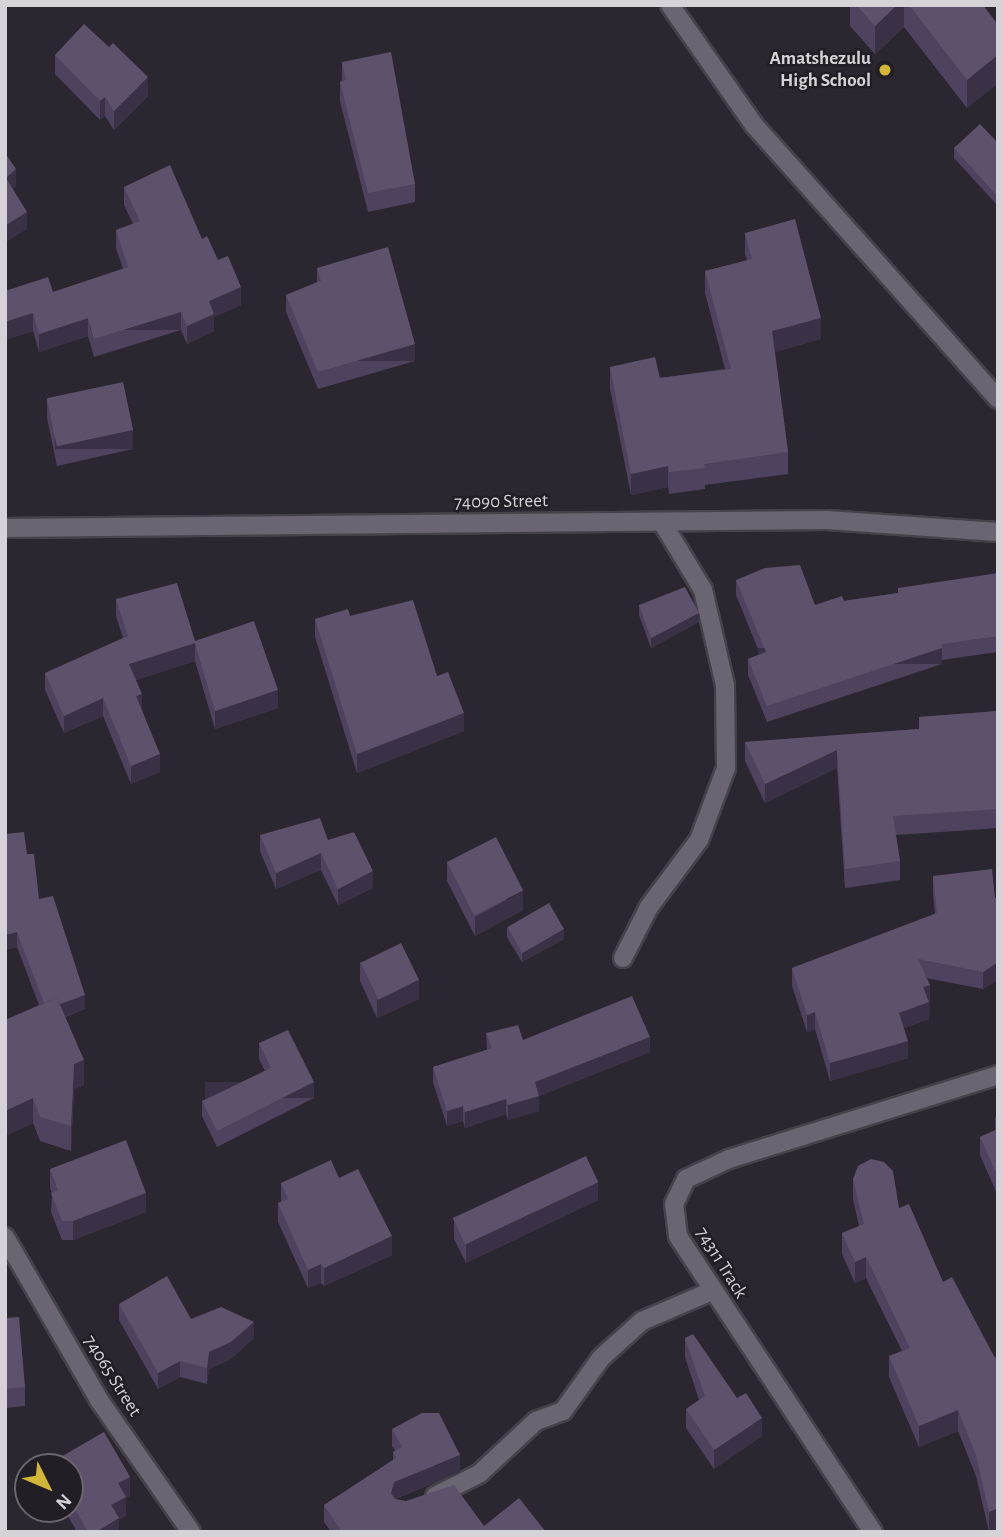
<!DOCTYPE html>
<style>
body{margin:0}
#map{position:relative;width:1003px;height:1537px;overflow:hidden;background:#2b2730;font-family:"Alegreya Sans",sans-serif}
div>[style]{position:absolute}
.roads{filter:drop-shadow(2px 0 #46424a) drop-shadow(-2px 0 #46424a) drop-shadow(0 2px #46424a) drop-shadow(0 -2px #46424a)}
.minor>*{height:18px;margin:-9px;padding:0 9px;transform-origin:9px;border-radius:9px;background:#6a6570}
.tertiary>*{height:18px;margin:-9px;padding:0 9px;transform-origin:9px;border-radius:9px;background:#6a6570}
.wall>*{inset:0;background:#4f425e}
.shaded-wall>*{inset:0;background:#3b3146;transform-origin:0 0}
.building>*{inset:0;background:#5d516b;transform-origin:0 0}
.dots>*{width:19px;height:19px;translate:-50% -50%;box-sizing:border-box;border:4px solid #221e26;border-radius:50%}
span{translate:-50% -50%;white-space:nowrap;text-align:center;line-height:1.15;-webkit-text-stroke:5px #221e26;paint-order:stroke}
.poi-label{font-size:19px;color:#d5d2d8;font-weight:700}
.right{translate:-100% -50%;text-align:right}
.street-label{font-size:19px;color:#d5d2d8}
.frame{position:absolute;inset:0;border:7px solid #d5d2d8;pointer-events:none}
.north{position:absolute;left:14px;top:1453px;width:70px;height:70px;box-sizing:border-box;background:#221e26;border:2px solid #6a666d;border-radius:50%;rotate:133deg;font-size:19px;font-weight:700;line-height:28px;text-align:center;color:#d5d2d8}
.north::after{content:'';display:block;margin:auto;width:24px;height:32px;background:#d2b736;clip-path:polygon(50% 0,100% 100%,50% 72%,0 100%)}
</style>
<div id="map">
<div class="roads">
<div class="minor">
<div style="left:670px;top:5px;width:146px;rotate:55deg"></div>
<div style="left:754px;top:125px;width:367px;rotate:48.3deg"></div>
<div style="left:623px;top:958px;width:57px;rotate:-63deg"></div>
<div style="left:649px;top:907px;width:84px;rotate:-53.3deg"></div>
<div style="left:699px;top:840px;width:77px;rotate:-69.4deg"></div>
<div style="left:726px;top:768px;width:83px;rotate:-90.7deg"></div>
<div style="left:725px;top:685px;width:98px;rotate:-103deg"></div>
<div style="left:703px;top:590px;width:79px;rotate:-121.1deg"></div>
<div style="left:5px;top:1237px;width:188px;rotate:60deg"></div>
<div style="left:99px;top:1400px;width:161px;rotate:55.1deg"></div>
<div style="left:435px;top:1496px;width:49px;rotate:-26.6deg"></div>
<div style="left:479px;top:1474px;width:78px;rotate:-42.9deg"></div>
<div style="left:536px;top:1421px;width:29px;rotate:-20deg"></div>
<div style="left:563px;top:1411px;width:65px;rotate:-54.4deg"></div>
<div style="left:601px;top:1358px;width:55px;rotate:-42.1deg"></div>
<div style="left:642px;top:1321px;width:76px;rotate:-23.2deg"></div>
<div style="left:873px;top:1532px;width:354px;rotate:-123.4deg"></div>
<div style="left:678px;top:1236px;width:32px;rotate:-97deg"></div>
<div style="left:674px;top:1204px;width:28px;rotate:-64deg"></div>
<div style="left:686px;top:1179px;width:47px;rotate:-24.9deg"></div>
<div style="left:729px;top:1159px;width:282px;rotate:-17.3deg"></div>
</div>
<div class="tertiary">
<div style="left:5px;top:528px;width:822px;rotate:-0.56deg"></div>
<div style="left:827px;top:520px;width:171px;rotate:4deg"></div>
</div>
</div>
<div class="wall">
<div style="clip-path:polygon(850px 5px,983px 5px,967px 108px,904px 27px,875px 54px,850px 26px)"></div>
<div style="clip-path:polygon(109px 47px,148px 96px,114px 130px,105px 116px,100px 120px,55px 74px,55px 55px)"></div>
<div style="clip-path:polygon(342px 62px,415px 184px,415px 202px,368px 212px,340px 101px,340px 82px,342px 81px)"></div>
<div style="clip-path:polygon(998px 143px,998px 206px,954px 158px,954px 148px)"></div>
<div style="clip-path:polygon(124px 187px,202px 239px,218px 260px,241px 305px,214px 317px,214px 331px,187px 344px,181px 330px,94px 357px,88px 336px,39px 352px,33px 331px,5px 340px,53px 292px,123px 269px,116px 248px,116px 230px,133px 224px,124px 205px)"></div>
<div style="clip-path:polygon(745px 233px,821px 339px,775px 352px,788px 452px,788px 474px,705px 485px,705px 489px,669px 494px,668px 487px,631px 495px,610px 389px,610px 367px,660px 378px,725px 369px,705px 293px,705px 271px,747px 261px,745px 254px)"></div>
<div style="clip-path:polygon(317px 268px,415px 361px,318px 389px,286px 312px,286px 295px,317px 282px)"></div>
<div style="clip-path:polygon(47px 399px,133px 449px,57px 466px,47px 418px)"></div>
<div style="clip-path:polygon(998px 573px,998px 652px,942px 660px,942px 664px,767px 722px,748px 675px,748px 659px,760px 654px,736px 595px,736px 580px,815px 605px,898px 593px)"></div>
<div style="clip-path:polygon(116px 599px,195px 641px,278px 708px,215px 729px,195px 661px,136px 680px,142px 710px,160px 772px,131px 784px,103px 716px,64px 733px,45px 690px,45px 673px,123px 638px,116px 616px)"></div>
<div style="clip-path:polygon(639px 605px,699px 622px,651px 648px,639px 615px)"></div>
<div style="clip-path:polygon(350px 616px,437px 676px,464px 731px,357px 773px,315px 637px,315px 619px)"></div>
<div style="clip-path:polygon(998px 711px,998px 828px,896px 835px,900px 861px,900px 880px,845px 888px,837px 768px,765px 803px,745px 761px,745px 742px,919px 729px,919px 717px)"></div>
<div style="clip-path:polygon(5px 834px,27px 854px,39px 899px,85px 1009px,65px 1017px,84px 1085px,74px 1089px,71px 1151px,40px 1141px,33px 1123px,5px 1136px,5px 1020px,39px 1005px,17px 947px,5px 950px)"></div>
<div style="clip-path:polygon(260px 835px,328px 840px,373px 888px,338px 905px,321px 870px,276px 889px,260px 851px)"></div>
<div style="clip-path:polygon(447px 862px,523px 910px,475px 936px,447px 881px)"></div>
<div style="clip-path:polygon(933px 876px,995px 898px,998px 897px,998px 980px,983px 989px,926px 978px,930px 985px,929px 1019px,904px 1028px,908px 1058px,830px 1081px,815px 1029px,807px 1032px,792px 986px,792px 968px,935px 914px,933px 893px)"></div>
<div style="clip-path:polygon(507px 927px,564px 939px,522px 962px,507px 937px)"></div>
<div style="clip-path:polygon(360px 962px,419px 999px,377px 1018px,360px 981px)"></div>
<div style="clip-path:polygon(486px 1033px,523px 1040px,650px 1052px,539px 1096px,539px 1111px,508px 1120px,506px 1114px,465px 1128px,463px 1121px,447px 1126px,433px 1082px,433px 1067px,487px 1050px)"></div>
<div style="clip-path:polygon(259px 1043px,314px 1098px,217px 1147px,202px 1116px,202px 1101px,265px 1071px,259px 1059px)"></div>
<div style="clip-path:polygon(998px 1117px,998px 1196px,980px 1155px,980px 1137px,995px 1130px,995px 1118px)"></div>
<div style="clip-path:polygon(50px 1169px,146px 1212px,73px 1240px,62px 1240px,51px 1212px,52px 1193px,50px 1188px)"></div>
<div style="clip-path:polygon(339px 1178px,392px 1255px,324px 1286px,321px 1283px,308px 1288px,278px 1222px,278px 1203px,281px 1202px,281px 1183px)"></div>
<div style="clip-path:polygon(853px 1179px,899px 1208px,943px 1282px,995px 1358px,998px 1356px,998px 1532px,996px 1530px,989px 1532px,976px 1476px,958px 1431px,919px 1447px,889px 1377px,889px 1356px,902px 1351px,866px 1278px,855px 1283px,842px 1254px,842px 1233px,859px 1226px,853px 1199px)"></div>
<div style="clip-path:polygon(598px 1200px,466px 1263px,454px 1239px,454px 1220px)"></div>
<div style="clip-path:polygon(119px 1304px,191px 1319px,254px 1338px,231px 1359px,209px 1369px,207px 1384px,180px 1377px,158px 1389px,119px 1320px)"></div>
<div style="clip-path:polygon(5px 1318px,25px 1387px,25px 1406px,5px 1408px)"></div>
<div style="clip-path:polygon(685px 1338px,762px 1436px,714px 1469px,686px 1428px,686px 1409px,699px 1400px,685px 1357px)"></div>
<div style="clip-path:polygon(392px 1429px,460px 1472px,395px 1499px,484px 1526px,546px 1532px,331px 1532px,324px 1522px,324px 1505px,393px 1460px,393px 1452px,395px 1450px,392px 1446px)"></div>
<div style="clip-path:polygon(104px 1432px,130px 1477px,130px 1496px,126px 1498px,126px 1516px,119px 1519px,119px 1532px,77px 1532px,64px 1509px,70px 1509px,70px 1467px,49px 1467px,49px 1464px)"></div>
</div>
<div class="shaded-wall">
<div style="clip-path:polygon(897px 5px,904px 5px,904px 27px,875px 54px,875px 26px)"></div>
<div style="clip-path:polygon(998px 55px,998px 84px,967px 108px,967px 80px)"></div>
<div style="clip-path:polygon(148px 77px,148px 96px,114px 130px,114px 111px)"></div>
<div style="clip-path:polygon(105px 97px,105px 116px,100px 120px,100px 101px)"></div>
<div style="clip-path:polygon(16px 169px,16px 187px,6px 195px,6px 178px)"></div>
<div style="clip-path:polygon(27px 212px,27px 229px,5px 243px,5px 226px)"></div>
<div style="clip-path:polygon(241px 287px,241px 305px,214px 317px,214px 331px,187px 344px,187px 326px,209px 301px)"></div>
<div style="left:181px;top:312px;width:18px;height:91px;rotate:90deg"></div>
<div style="clip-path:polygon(33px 313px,33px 331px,5px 340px,5px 322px)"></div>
<div style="clip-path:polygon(88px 318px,88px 336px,39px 352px,39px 334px)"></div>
<div style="clip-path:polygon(821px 318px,821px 339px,772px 353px,772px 331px)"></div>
<div style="left:415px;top:344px;width:17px;height:101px;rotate:90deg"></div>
<div style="left:133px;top:430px;width:19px;height:78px;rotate:90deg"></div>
<div style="clip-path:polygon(668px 466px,668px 487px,631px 495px,631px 474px)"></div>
<div style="clip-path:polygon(699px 613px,699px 622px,651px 648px,651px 638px)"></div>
<div style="clip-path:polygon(195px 643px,195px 661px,129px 682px,129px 664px)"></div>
<div style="left:942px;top:648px;width:16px;height:184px;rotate:90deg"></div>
<div style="clip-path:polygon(278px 690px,278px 708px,215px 729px,215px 711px)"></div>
<div style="clip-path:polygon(142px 694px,142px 711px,136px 696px)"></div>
<div style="clip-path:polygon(103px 698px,103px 716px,64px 733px,64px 716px)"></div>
<div style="clip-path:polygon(464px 713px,464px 731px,357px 773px,357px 754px)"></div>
<div style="clip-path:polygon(837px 750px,837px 768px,765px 803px,765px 784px)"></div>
<div style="clip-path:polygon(160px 754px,160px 772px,131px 784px,131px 766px)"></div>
<div style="clip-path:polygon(321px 853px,321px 870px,276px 889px,276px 873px)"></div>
<div style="clip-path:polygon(373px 871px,373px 888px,338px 905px,338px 889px)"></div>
<div style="clip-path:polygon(523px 891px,523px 910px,475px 936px,475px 917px)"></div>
<div style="clip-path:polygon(564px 929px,564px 939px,522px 962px,522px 953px)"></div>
<div style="clip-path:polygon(17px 932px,17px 947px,5px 950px,5px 935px)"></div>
<div style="clip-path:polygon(998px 962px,998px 980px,983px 989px,983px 972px)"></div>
<div style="clip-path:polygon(419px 980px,419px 999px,377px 1018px,377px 1000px)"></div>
<div style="clip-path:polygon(930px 985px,929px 1019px,899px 1030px,899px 1013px,923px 987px)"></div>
<div style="clip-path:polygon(85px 995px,85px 1009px,46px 1023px,46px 1009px)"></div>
<div style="clip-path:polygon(815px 1012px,815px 1029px,807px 1032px,807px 1015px)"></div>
<div style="clip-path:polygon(650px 1037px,650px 1052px,539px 1096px,539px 1111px,508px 1120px,508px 1105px,535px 1082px)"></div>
<div style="clip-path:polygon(908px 1041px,908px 1058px,830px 1081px,830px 1063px)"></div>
<div style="clip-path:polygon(84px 1060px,84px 1085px,74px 1089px,71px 1151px,71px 1126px,74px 1064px)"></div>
<div style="left:314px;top:1082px;width:16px;height:109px;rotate:90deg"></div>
<div style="clip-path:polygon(33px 1098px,33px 1123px,5px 1136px,5px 1111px)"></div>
<div style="clip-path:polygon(506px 1099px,506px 1114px,465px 1128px,465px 1112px)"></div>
<div style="clip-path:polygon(463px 1106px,463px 1121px,447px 1126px,447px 1111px)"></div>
<div style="clip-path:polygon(598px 1182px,598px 1200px,466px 1263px,466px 1244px)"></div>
<div style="clip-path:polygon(146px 1193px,146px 1212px,73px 1240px,73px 1221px)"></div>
<div style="clip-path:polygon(392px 1236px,392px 1255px,324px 1286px,324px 1268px)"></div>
<div style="clip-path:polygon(866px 1257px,866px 1278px,855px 1283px,855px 1262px)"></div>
<div style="clip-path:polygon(321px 1264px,321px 1283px,308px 1288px,308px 1270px)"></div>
<div style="clip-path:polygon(254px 1322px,254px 1338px,231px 1359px,209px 1369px,207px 1384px,207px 1368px,209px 1352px)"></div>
<div style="clip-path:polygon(180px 1361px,180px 1377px,158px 1389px,158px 1373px)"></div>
<div style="clip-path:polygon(958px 1410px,958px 1431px,919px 1447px,919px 1426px)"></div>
<div style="clip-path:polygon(762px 1418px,762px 1436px,714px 1469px,714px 1450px)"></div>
<div style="clip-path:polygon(460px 1455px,460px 1472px,394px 1499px,391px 1493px,394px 1482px)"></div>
<div style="clip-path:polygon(130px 1477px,130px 1496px,126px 1498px,126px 1516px,119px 1519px,119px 1532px,96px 1532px,111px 1505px,118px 1483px)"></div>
<div style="clip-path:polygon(996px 1509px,996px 1530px,989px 1532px,989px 1512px)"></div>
</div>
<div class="building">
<div style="clip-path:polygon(856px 5px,897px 5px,875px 26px)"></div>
<div style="clip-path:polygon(909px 5px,983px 5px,998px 25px,998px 55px,967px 80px)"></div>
<div style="clip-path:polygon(84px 24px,109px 47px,113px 43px,148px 77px,114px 111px,105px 97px,100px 101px,55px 55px)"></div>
<div style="clip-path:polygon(391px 52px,415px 184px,368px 193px,340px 82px,346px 80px,342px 62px)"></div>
<div style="clip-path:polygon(980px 124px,998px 143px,998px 197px,954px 148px)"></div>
<div style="clip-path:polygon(5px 153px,16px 169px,6px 178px,27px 212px,5px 226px)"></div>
<div style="clip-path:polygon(170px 165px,202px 239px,207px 236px,218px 260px,228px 256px,241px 287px,209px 301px,214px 314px,187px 326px,181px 312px,94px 339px,88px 318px,39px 334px,33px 313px,5px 322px,5px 291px,48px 277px,53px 292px,128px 267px,116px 230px,140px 221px,124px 187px)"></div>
<div style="clip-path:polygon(795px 219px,821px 318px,772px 331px,788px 452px,704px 464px,705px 468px,669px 472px,668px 466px,631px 474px,610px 367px,655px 357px,660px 378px,731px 369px,705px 271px,752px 259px,745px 233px)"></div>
<div style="clip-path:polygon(388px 247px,415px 344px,318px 372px,286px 295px,321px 281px,317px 268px)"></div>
<div style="left:123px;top:382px;width:49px;height:78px;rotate:78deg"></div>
<div style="clip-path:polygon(800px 565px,815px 605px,842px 596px,844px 601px,898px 593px,898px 588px,998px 573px,998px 636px,942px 644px,942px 648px,767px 706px,748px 659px,766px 652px,736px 580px,765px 568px)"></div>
<div style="clip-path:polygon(177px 583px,195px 641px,254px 621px,278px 690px,215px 711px,195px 643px,129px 664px,142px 694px,136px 696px,160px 754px,131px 766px,103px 698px,64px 716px,45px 673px,128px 636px,116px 599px)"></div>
<div style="clip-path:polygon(685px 587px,699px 613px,651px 638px,639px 605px)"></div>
<div style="clip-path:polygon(413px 600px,437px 676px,448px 672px,464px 713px,357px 754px,315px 619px,348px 609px,350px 616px)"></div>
<div style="clip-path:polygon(998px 711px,998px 809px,893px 816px,900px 861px,845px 869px,837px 750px,765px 784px,745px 742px,919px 729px,919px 717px)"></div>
<div style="clip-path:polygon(320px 818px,328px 840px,354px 832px,373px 871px,338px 889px,321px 853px,276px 873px,260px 835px)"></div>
<div style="clip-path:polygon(24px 832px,27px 854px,34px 854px,39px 899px,53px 896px,85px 995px,60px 1004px,57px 998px,44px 1003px,17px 932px,5px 935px,5px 834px)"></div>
<div style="left:496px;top:837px;width:60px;height:55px;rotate:63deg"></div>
<div style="clip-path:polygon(992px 869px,995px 898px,998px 897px,998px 962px,983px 972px,918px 959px,930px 985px,923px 987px,929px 1002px,899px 1013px,908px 1041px,830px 1063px,815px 1012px,807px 1015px,792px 968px,937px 913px,933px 876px)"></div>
<div style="left:549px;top:903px;width:30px;height:48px;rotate:60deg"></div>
<div style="left:401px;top:943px;width:41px;height:45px;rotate:64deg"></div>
<div style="clip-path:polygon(632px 996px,650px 1037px,535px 1082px,539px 1096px,508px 1105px,506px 1099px,465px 1112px,463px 1106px,447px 1111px,433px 1067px,492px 1048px,486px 1033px,518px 1025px,523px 1040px)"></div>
<div style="clip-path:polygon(57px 998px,84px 1060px,74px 1064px,71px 1126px,40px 1117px,33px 1098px,5px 1111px,5px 1020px)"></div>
<div style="clip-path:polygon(288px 1030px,314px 1082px,217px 1131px,202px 1101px,271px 1068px,259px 1043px)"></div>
<div style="clip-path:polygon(998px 1129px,998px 1177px,980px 1137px)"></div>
<div style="clip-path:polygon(126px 1140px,146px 1193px,73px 1221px,62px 1221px,51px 1193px,58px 1190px,50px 1169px)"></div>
<div style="left:586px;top:1156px;width:29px;height:147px;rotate:65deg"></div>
<div style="clip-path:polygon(871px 1159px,884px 1162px,893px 1171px,899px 1208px,909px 1204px,943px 1282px,952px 1277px,995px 1358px,998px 1356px,998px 1511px,996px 1509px,989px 1512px,976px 1455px,958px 1410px,919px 1426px,889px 1356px,910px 1348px,866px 1257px,855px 1262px,842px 1233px,864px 1224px,853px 1179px,858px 1166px)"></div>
<div style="clip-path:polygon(331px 1160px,339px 1178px,358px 1169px,392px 1236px,324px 1268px,321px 1264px,308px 1270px,278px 1203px,288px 1199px,281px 1183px)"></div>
<div style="clip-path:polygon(167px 1276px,191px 1319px,221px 1307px,254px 1322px,231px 1342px,209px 1352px,207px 1368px,180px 1361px,158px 1373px,119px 1304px)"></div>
<div style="clip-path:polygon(19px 1317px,25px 1387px,5px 1389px,5px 1318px)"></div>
<div style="clip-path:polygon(693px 1334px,737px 1398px,746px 1393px,762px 1418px,714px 1450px,686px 1409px,705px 1396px,685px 1338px)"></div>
<div style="clip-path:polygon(422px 1413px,439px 1413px,460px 1455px,394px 1482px,391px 1493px,395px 1499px,406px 1501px,454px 1485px,484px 1526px,519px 1498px,546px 1532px,342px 1532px,324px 1505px,396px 1458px,393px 1452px,402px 1447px,392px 1429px)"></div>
<div style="clip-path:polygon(104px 1432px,130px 1477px,118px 1483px,126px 1497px,111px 1505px,119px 1518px,96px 1532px,88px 1532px,70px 1500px,70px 1467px,51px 1467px,49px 1464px)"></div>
</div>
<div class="dots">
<div style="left:885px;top:70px;background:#d2b736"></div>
</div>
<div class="poi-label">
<span class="right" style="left:871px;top:70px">Amatshezulu<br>High School</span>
</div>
<div class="street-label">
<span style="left:501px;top:502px;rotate:-1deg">74090 Street</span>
<span style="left:721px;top:1263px;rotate:58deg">74311 Track</span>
<span style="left:112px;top:1376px;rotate:58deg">74065 Street</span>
</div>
<div class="frame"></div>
<div class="north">N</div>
</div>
